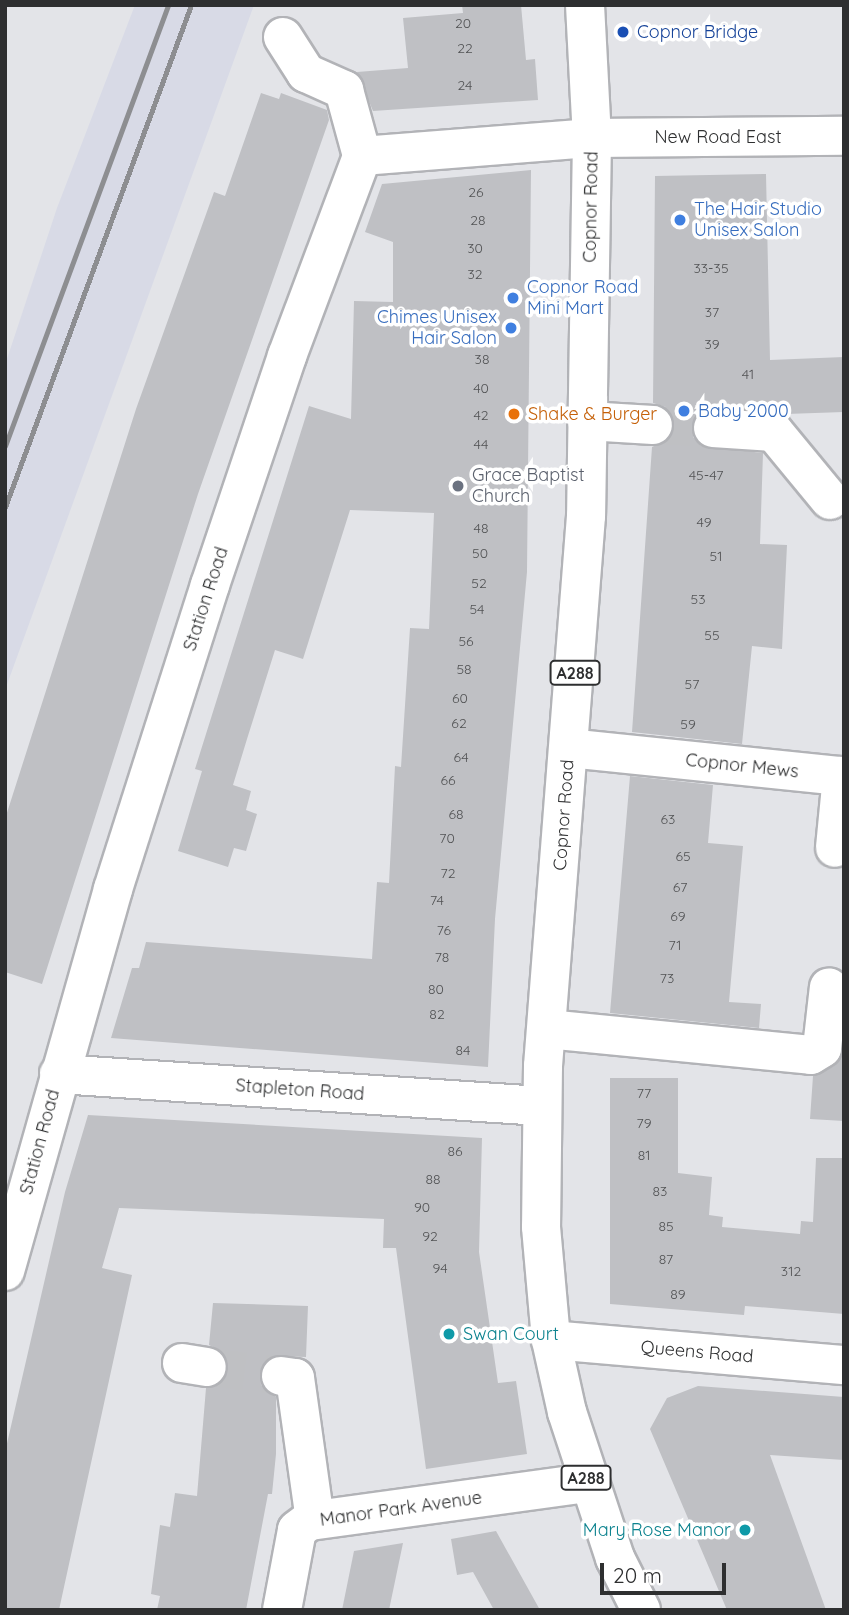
<!DOCTYPE html>
<style>
body{margin:0}
#map{position:relative;width:849px;height:1615px;overflow:hidden;background:#e3e4e8;font-family:Quicksand,sans-serif}
div>[style]{position:absolute}
.built>*{inset:0;background:#d8dae6}
.building>*{inset:0;background:#bfc0c4}
.minor-tunnel>*{height:38px;margin-top:-19px;transform-origin:0;background:repeating-linear-gradient(90deg,#bfc0c3 0 38px,transparent 0 57px)}
.roads{filter:drop-shadow(2px 0 #b2b3b7) drop-shadow(-2px 0 #b2b3b7) drop-shadow(0 2px #b2b3b7) drop-shadow(0 -2px #b2b3b7)}
.minor>*{height:38px;margin:-19px;padding:0 19px;transform-origin:19px;border-radius:19px;background:#fff}
.major>*{height:38px;margin:-19px;padding:0 19px;transform-origin:19px;border-radius:19px;background:#fff}
.rail>*{height:5px;margin:-2.5px;padding:0 2.5px;transform-origin:2.5px;border-radius:2.5px;background:#8d8e91}
.dots>*{width:19px;height:19px;translate:-50% -50%;box-sizing:border-box;border:4px solid #fff;border-radius:50%}
span{translate:-50% -50%;white-space:nowrap;text-align:center;line-height:1.15;-webkit-text-stroke:7px #fff;paint-order:stroke}
.number-label{font-size:14px;color:#525355}
.number-label span{-webkit-text-stroke-width:0}
.shield-label span{padding:2px 5px;background:#fff;border:2px solid;border-radius:5px;-webkit-text-stroke-width:0}
.shield-label{font-size:16px;color:#2e2f30;font-weight:700}
.transit-label{font-size:18px;color:#164399}
.left{translate:0 -50%;text-align:left}
.street-label{font-size:18px;color:#2e2f30}
.shop-label{font-size:18px;color:#366cbe}
.right{translate:-100% -50%;text-align:right}
.food-label{font-size:18px;color:#c56008}
.worship-label{font-size:18px;color:#5b616d}
.culture-label{font-size:18px;color:#0d838f}
.frame{position:absolute;inset:0;border:7px solid #2e2f30;pointer-events:none}
.scale{position:absolute;left:600px;top:1563px;width:126px;height:32px;box-sizing:border-box;border:4px solid #2e2f30;border-top:0;padding-left:9px;font-size:21px;line-height:24px;white-space:nowrap;color:#2e2f30;-webkit-text-stroke:5px #fff;paint-order:stroke}
</style>
<div id="map">
<div class="built">
<div style="clip-path:polygon(135px 5px,254px 5px,5px 690px,5px 365px,57px 208px)"></div>
</div>
<div class="building">
<div style="clip-path:polygon(462px 5px,521px 5px,526px 60px,535px 59px,538px 100px,373px 111px,357px 72px,408px 68px,403px 18px,463px 13px)"></div>
<div style="clip-path:polygon(261px 93px,279px 99px,281px 93px,327px 110px,329px 120px,198px 494px,42px 984px,5px 972px,5px 819px,136px 409px,214px 192px,225px 196px)"></div>
<div style="clip-path:polygon(531px 170px,527px 572px,495px 919px,488px 1067px,111px 1038px,132px 968px,139px 968px,146px 942px,372px 959px,377px 882px,389px 883px,395px 766px,401px 767px,410px 628px,429px 629px,434px 513px,350px 510px,303px 659px,275px 650px,247px 739px,233px 785px,251px 791px,246px 810px,257px 814px,246px 851px,234px 848px,228px 867px,178px 851px,202px 771px,195px 769px,309px 406px,351px 419px,354px 301px,393px 302px,393px 242px,365px 232px,382px 184px)"></div>
<div style="clip-path:polygon(766px 174px,770px 360px,844px 357px,844px 412px,786px 414px,714px 406px,695px 416px,693px 437px,701px 446px,763px 453px,760px 544px,787px 545px,782px 649px,752px 646px,742px 744px,632px 732px,652px 447px,671px 438px,675px 426px,666px 407px,653px 403px,655px 176px)"></div>
<div style="clip-path:polygon(630px 776px,713px 785px,708px 843px,743px 846px,729px 1002px,761px 1004px,759px 1028px,610px 1013px)"></div>
<div style="clip-path:polygon(844px 1050px,844px 1121px,810px 1119px,813px 1076px,834px 1066px)"></div>
<div style="clip-path:polygon(610px 1078px,678px 1078px,678px 1173px,712px 1177px,709px 1215px,723px 1217px,722px 1227px,800px 1234px,801px 1221px,813px 1222px,816px 1158px,844px 1158px,844px 1314px,745px 1306px,744px 1315px,610px 1304px)"></div>
<div style="clip-path:polygon(88px 1115px,482px 1138px,479px 1252px,498px 1383px,516px 1381px,527px 1454px,426px 1469px,396px 1248px,383px 1248px,384px 1219px,119px 1208px,102px 1268px,132px 1275px,59px 1610px,5px 1610px,5px 1452px,65px 1192px)"></div>
<div style="clip-path:polygon(213px 1303px,308px 1306px,306px 1357px,274px 1356px,260px 1372px,261px 1385px,276px 1397px,276px 1454px,272px 1494px,268px 1494px,246px 1610px,157px 1610px,160px 1596px,151px 1594px,160px 1525px,170px 1527px,175px 1493px,197px 1496px,206px 1388px,223px 1381px,228px 1371px,221px 1351px,209px 1345px)"></div>
<div style="clip-path:polygon(698px 1386px,844px 1397px,844px 1460px,770px 1455px,826px 1610px,727px 1610px,650px 1429px,667px 1398px)"></div>
<div style="clip-path:polygon(496px 1531px,540px 1610px,494px 1610px,473px 1572px,457px 1575px,451px 1539px)"></div>
<div style="clip-path:polygon(403px 1543px,389px 1610px,342px 1610px,354px 1551px)"></div>
</div>
<div class="minor-tunnel">
<div style="left:653px;top:425px;width:60px;rotate:2.9deg"></div>
<div style="left:207px;top:1367px;width:75px;rotate:6.9deg"></div>
</div>
<div class="roads">
<div class="minor">
<div style="left:283px;top:37px;width:43px;rotate:57.4deg"></div>
<div style="left:306px;top:73px;width:42px;rotate:24.1deg"></div>
<div style="left:344px;top:90px;width:68px;rotate:74.7deg"></div>
<div style="left:587px;top:421px;width:66px;rotate:3.5deg"></div>
<div style="left:713px;top:428px;width:61px;rotate:3.8deg"></div>
<div style="left:774px;top:432px;width:88px;rotate:50.5deg"></div>
<div style="left:569px;top:748px;width:274px;rotate:5.9deg"></div>
<div style="left:842px;top:776px;width:72px;rotate:95.6deg"></div>
<div style="left:547px;top:1029px;width:265px;rotate:5.6deg"></div>
<div style="left:811px;top:1055px;width:13px;rotate:-32deg"></div>
<div style="left:822px;top:1048px;width:61px;rotate:-83.5deg"></div>
<div style="left:59px;top:1074px;width:483px;rotate:3.8deg"></div>
<div style="left:5px;top:1271px;width:397px;rotate:-74.2deg"></div>
<div style="left:113px;top:889px;width:319px;rotate:-72.3deg"></div>
<div style="left:210px;top:585px;width:242px;rotate:-71.4deg"></div>
<div style="left:287px;top:356px;width:214px;rotate:-69.4deg"></div>
<div style="left:362px;top:156px;width:231px;rotate:-4.5deg"></div>
<div style="left:592px;top:138px;width:252px;rotate:-0.5deg"></div>
<div style="left:551px;top:1340px;width:294px;rotate:4.9deg"></div>
<div style="left:182px;top:1363px;width:25px;rotate:9deg"></div>
<div style="left:281px;top:1376px;width:14px;rotate:8deg"></div>
<div style="left:295px;top:1378px;width:143px;rotate:82deg"></div>
<div style="left:282px;top:1610px;width:81px;rotate:-79.4deg"></div>
<div style="left:297px;top:1530px;width:15px;rotate:-37deg"></div>
<div style="left:309px;top:1521px;width:282px;rotate:-7.8deg"></div>
</div>
<div class="major">
<div style="left:585px;top:5px;width:133px;rotate:87deg"></div>
<div style="left:592px;top:138px;width:378px;rotate:90.9deg"></div>
<div style="left:586px;top:516px;width:552px;rotate:94.47deg"></div>
<div style="left:543px;top:1066px;width:161px;rotate:90.7deg"></div>
<div style="left:541px;top:1227px;width:113px;rotate:84.9deg"></div>
<div style="left:551px;top:1340px;width:74px;rotate:77.5deg"></div>
<div style="left:567px;top:1412px;width:154px;rotate:71.8deg"></div>
<div style="left:615px;top:1558px;width:58px;rotate:63.4deg"></div>
</div>
</div>
<div class="rail">
<div style="left:5px;top:446px;width:470px;rotate:-69.7deg"></div>
<div style="left:5px;top:507px;width:535px;rotate:-69.67deg"></div>
</div>
<div class="dots">
<div style="left:623px;top:32px;background:#1a4fb4"></div>
<div style="left:680px;top:220px;background:#3f7fe0"></div>
<div style="left:513px;top:298px;background:#3f7fe0"></div>
<div style="left:511px;top:328px;background:#3f7fe0"></div>
<div style="left:684px;top:411px;background:#3f7fe0"></div>
<div style="left:514px;top:414px;background:#e8710a"></div>
<div style="left:458px;top:486px;background:#6b7280"></div>
<div style="left:449px;top:1334px;background:#0f9aa8"></div>
<div style="left:745px;top:1530px;background:#0f9aa8"></div>
</div>
<div class="number-label">
<span style="left:463px;top:23px">20</span>
<span style="left:465px;top:48px">22</span>
<span style="left:465px;top:85px">24</span>
<span style="left:476px;top:192px">26</span>
<span style="left:478px;top:220px">28</span>
<span style="left:475px;top:248px">30</span>
<span style="left:711px;top:268px">33-35</span>
<span style="left:475px;top:274px">32</span>
<span style="left:712px;top:312px">37</span>
<span style="left:712px;top:344px">39</span>
<span style="left:482px;top:359px">38</span>
<span style="left:748px;top:374px">41</span>
<span style="left:481px;top:388px">40</span>
<span style="left:481px;top:415px">42</span>
<span style="left:481px;top:444px">44</span>
<span style="left:706px;top:475px">45-47</span>
<span style="left:704px;top:522px">49</span>
<span style="left:481px;top:528px">48</span>
<span style="left:480px;top:553px">50</span>
<span style="left:716px;top:556px">51</span>
<span style="left:479px;top:583px">52</span>
<span style="left:698px;top:599px">53</span>
<span style="left:477px;top:609px">54</span>
<span style="left:712px;top:635px">55</span>
<span style="left:466px;top:641px">56</span>
<span style="left:464px;top:669px">58</span>
<span style="left:692px;top:684px">57</span>
<span style="left:460px;top:698px">60</span>
<span style="left:459px;top:723px">62</span>
<span style="left:688px;top:724px">59</span>
<span style="left:461px;top:757px">64</span>
<span style="left:448px;top:780px">66</span>
<span style="left:456px;top:814px">68</span>
<span style="left:668px;top:819px">63</span>
<span style="left:447px;top:838px">70</span>
<span style="left:683px;top:856px">65</span>
<span style="left:448px;top:873px">72</span>
<span style="left:680px;top:887px">67</span>
<span style="left:437px;top:900px">74</span>
<span style="left:678px;top:916px">69</span>
<span style="left:444px;top:930px">76</span>
<span style="left:675px;top:945px">71</span>
<span style="left:442px;top:957px">78</span>
<span style="left:667px;top:978px">73</span>
<span style="left:436px;top:989px">80</span>
<span style="left:437px;top:1014px">82</span>
<span style="left:463px;top:1050px">84</span>
<span style="left:644px;top:1093px">77</span>
<span style="left:644px;top:1123px">79</span>
<span style="left:455px;top:1151px">86</span>
<span style="left:644px;top:1155px">81</span>
<span style="left:433px;top:1179px">88</span>
<span style="left:660px;top:1191px">83</span>
<span style="left:422px;top:1207px">90</span>
<span style="left:666px;top:1226px">85</span>
<span style="left:430px;top:1236px">92</span>
<span style="left:666px;top:1259px">87</span>
<span style="left:440px;top:1268px">94</span>
<span style="left:791px;top:1271px">312</span>
<span style="left:678px;top:1294px">89</span>
</div>
<div class="shield-label">
<span style="left:575px;top:673px">A288</span>
<span style="left:586px;top:1478px">A288</span>
</div>
<div class="transit-label">
<span class="left" style="left:637px;top:32px">Copnor Bridge</span>
</div>
<div class="street-label">
<span style="left:718px;top:137px">New Road East</span>
<span style="left:591px;top:207px;rotate:-89deg">Copnor Road</span>
<span style="left:206px;top:599px;rotate:-72deg">Station Road</span>
<span style="left:742px;top:766px;rotate:6deg">Copnor Mews</span>
<span style="left:564px;top:815px;rotate:-86deg">Copnor Road</span>
<span style="left:300px;top:1090px;rotate:4deg">Stapleton Road</span>
<span style="left:40px;top:1142px;rotate:-75deg">Station Road</span>
<span style="left:697px;top:1352px;rotate:5deg">Queens Road</span>
<span style="left:401px;top:1509px;rotate:-8deg">Manor Park Avenue</span>
</div>
<div class="shop-label">
<span class="left" style="left:694px;top:220px">The Hair Studio<br>Unisex Salon</span>
<span class="left" style="left:527px;top:298px">Copnor Road<br>Mini Mart</span>
<span class="right" style="left:497px;top:328px">Chimes Unisex<br>Hair Salon</span>
<span class="left" style="left:698px;top:411px">Baby 2000</span>
</div>
<div class="food-label">
<span class="left" style="left:528px;top:414px">Shake &amp; Burger</span>
</div>
<div class="worship-label">
<span class="left" style="left:472px;top:486px">Grace Baptist<br>Church</span>
</div>
<div class="culture-label">
<span class="left" style="left:463px;top:1334px">Swan Court</span>
<span class="right" style="left:731px;top:1530px">Mary Rose Manor</span>
</div>
<div class="frame"></div>
<div class="scale">20 m</div>
</div>
